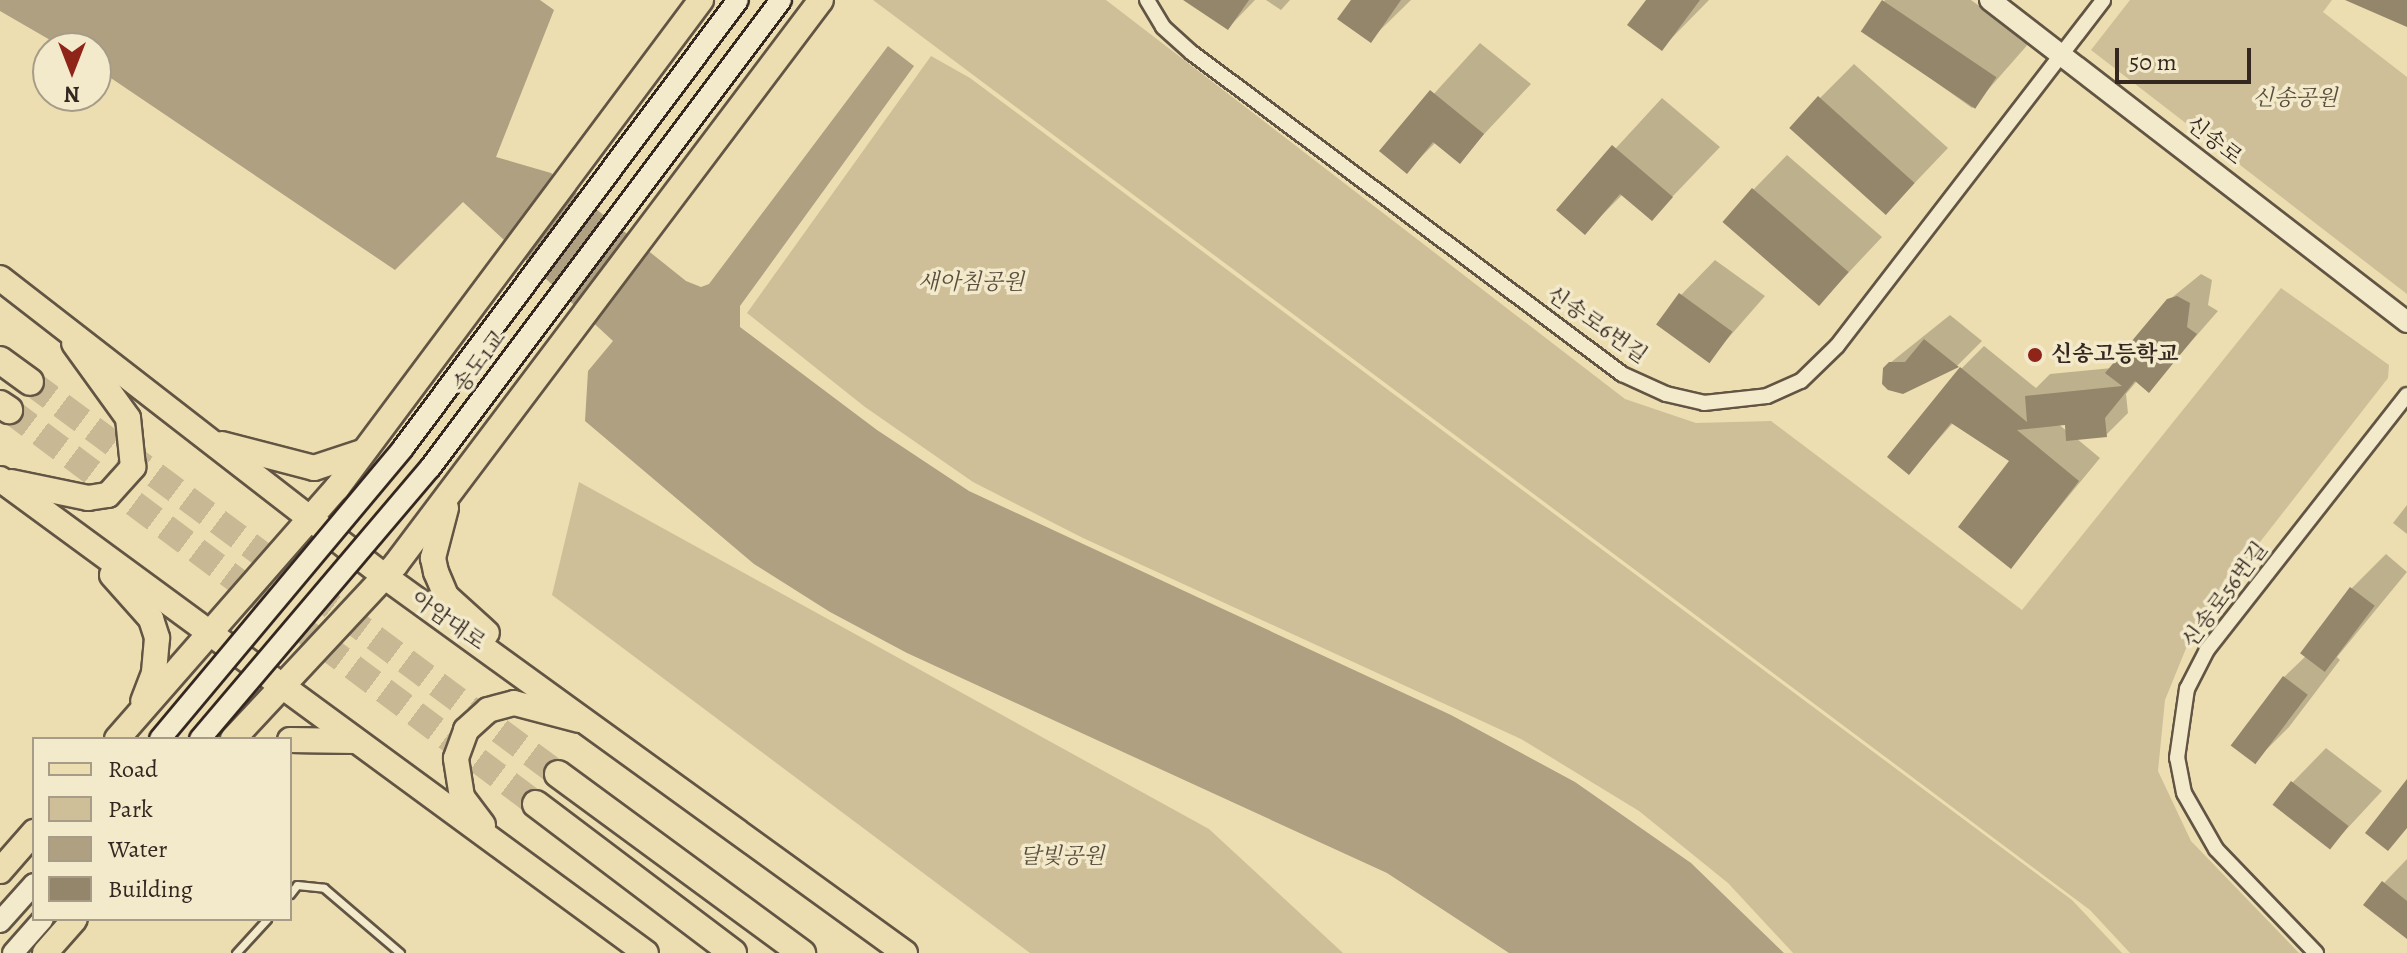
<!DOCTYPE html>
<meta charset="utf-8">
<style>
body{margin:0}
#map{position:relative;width:2407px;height:953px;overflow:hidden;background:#eddeb1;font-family:Alegreya,"Noto Serif KR",serif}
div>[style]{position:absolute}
.green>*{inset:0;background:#cebf98}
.water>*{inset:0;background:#aea080}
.shadow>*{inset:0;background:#0003}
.building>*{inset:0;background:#94866b;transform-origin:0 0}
.highway-tunnel>*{height:26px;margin-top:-13px;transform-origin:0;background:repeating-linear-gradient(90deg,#c8b994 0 26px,transparent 0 39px)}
.roads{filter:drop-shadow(2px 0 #625544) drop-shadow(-2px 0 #625544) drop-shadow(0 2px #625544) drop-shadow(0 -2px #625544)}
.lane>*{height:7px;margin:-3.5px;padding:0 3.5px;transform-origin:3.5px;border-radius:3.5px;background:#f3eacc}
.street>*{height:14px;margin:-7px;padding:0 7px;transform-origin:7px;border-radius:7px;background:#f3eacc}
.secondary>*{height:20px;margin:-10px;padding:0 10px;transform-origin:10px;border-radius:10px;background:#f3eacc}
.primary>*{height:24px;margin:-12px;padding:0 12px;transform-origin:12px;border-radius:12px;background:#eddeb1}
.highway>*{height:26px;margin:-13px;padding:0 13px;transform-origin:13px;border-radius:13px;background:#eddeb1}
.bridges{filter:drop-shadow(2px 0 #342720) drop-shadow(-2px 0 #342720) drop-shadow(0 2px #342720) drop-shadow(0 -2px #342720)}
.secondary-bridge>*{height:20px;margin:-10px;padding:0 10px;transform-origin:10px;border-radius:10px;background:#f3eacc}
.dots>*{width:22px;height:22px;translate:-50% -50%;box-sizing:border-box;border:4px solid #f3eacc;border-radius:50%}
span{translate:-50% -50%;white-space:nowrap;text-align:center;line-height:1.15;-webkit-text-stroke:7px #f3eacc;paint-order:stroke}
.park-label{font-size:22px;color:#5a4d3e;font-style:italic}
.street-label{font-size:22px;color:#342720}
.poi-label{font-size:22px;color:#342720;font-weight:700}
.left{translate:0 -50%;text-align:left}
.legend{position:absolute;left:32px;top:737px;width:260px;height:184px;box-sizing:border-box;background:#f3eacc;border:2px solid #a79c87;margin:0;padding:10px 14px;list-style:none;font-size:24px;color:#342720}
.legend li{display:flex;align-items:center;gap:16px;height:40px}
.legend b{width:40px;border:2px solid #a79c87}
.north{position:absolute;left:32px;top:32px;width:80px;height:80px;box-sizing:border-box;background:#f3eacc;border:2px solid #a79c87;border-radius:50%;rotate:180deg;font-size:22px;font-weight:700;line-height:32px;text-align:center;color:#342720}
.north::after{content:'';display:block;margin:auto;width:28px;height:36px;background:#8f2418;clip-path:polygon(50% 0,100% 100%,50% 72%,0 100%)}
.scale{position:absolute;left:2115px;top:48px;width:136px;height:36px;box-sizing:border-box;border:4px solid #342720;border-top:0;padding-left:10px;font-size:24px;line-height:28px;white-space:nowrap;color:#342720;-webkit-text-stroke:6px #f3eacc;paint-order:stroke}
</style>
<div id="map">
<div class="green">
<div style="clip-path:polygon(873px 0,1106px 0,1625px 399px,1696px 423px,1771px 421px,2022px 610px,2281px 288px,2389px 365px,2388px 378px,2196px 624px,2165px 700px,2158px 771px,2191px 841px,2299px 953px,2130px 953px,2090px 910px)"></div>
<div style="clip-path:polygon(2130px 0,2332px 0,2323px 12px,2407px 77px,2407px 294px,2091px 50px)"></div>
<div style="clip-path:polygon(931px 56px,970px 78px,2072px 900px,2122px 953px,1793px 953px,1728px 883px,1639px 811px,1521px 739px,1083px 538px,973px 482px,865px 407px,747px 313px)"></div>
<div style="clip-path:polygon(579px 482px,1209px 829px,1343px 953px,1030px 953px,552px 595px)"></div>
</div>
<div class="water">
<div style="clip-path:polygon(0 0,540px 0,554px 10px,496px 157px,551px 173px,686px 281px,701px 287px,709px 284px,888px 46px,914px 66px,740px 306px,740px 327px,877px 430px,969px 491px,1451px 715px,1575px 782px,1691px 863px,1784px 953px,1509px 953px,1387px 873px,907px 653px,830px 612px,754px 564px,585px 421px,588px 371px,613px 341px,463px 202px,395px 270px,96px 68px,96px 48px,64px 48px,0 11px)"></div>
</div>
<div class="shadow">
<div style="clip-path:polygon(1197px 0,1255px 0,1228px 28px)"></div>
<div style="clip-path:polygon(1266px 0,1290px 0,1281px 10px)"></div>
<div style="clip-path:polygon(1354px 0,1411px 0,1370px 40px)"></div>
<div style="clip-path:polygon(1648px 0,1709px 0,1662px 48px)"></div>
<div style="clip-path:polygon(1885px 0,1971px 0,2030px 42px,1972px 108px,1863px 30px)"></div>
<div style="clip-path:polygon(1480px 43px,1531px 84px,1459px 161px,1436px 142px,1407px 171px,1382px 151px)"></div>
<div style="clip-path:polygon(1854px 64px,1948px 148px,1887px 212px,1820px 98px)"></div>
<div style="clip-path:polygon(1662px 98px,1720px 147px,1652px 218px,1623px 194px,1585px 232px,1559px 210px)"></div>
<div style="clip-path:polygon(1787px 155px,1882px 237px,1820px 303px,1753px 190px)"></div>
<div style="clip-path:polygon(1715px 260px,1765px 296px,1709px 360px,1681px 295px)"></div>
<div style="clip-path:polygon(evenodd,2201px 274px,2212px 280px,2208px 305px,2218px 311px,2149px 390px,2137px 381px,2126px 394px,2128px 413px,2106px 435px,2076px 438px,2100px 458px,2011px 566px,2012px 461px,1953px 423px,1909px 472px,1961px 369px,1984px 346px,2036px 388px,2050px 374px,2112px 368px,2169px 300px,2201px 274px,2066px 423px,2067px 431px,2058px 424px,2066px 423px)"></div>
<div style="clip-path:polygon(1950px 315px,1982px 341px,1958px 365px,1903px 392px,1890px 363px)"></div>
<div style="clip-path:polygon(2407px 505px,2407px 534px,2393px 523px)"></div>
<div style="clip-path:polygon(2386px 554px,2407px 572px,2337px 657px,2340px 660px,2289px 727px,2255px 761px,2284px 677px,2306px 656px,2302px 653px,2352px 588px)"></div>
<div style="clip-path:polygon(2326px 748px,2382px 791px,2331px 846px,2292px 783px)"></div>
<div style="clip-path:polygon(2407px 859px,2407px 937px,2384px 883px)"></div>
</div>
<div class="building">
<div style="clip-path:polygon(1183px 0,1249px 0,1228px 30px)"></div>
<div style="clip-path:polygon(1351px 0,1401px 0,1371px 43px,1337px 19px)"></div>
<div style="clip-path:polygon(1646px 0,1700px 0,1662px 51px,1627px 25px)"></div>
<div style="left:1882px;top:0;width:138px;height:38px;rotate:34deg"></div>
<div style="clip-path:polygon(2345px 0,2407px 0,2407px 27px)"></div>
<div style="clip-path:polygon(1430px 90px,1484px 134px,1460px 164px,1433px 142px,1407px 174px,1379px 151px)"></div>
<div style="left:1818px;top:96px;width:130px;height:43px;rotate:42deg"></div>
<div style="clip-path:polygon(1612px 145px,1673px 197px,1652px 221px,1620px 194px,1585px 235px,1556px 210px)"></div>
<div style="left:1752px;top:188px;width:128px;height:45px;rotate:41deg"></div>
<div style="left:1679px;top:293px;width:66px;height:39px;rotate:36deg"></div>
<div style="clip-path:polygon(2177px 296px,2190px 303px,2187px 327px,2197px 334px,2149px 393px,2135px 381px,2105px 418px,2107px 437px,2066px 441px,2065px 425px,2017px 430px,2079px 481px,2011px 569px,1958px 527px,2009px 461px,1951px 423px,1909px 475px,1887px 457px,1960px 367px,2027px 422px,2025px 396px,2122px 386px,2105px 373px,2167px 299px)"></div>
<div style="clip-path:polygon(1924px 339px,1959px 367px,1903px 394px,1888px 390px,1882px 384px,1883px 368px,1889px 362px,1905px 362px)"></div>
<div style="left:2350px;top:587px;width:31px;height:83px;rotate:37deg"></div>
<div style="left:2283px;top:676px;width:31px;height:87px;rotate:37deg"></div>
<div style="clip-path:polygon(2407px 779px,2407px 828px,2388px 851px,2365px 833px)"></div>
<div style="left:2291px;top:781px;width:73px;height:30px;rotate:38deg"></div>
<div style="clip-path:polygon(2382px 881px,2407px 901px,2407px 939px,2363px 905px)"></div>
</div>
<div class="highway-tunnel">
<div style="left:30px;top:382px;width:658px;rotate:36.59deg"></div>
<div style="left:9px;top:410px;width:658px;rotate:36.78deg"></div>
</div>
<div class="roads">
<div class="lane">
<div style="left:290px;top:894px;width:11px;rotate:-52deg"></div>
<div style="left:297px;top:885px;width:27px;rotate:6deg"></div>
<div style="left:324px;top:888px;width:100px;rotate:40.5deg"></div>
<div style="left:236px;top:953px;width:46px;rotate:-47.6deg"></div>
</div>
<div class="street">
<div style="left:1147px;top:0;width:31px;rotate:59deg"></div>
<div style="left:1163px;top:27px;width:39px;rotate:42deg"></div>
<div style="left:1192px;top:53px;width:537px;rotate:36.74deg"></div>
<div style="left:1622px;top:374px;width:48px;rotate:24.4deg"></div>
<div style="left:1666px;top:394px;width:39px;rotate:13deg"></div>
<div style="left:1704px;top:403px;width:63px;rotate:-6.3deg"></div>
<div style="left:1767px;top:396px;width:37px;rotate:-24deg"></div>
<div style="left:1801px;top:381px;width:50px;rotate:-44.2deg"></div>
<div style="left:1837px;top:346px;width:436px;rotate:-52.4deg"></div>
<div style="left:2316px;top:953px;width:144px;rotate:-133.9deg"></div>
<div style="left:2216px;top:849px;width:64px;rotate:-119.7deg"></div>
<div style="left:2184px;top:793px;width:36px;rotate:-101deg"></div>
<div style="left:2177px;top:758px;width:70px;rotate:-81.8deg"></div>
<div style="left:2187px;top:689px;width:44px;rotate:-62.9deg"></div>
<div style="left:2207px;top:650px;width:324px;rotate:-51.9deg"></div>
</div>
<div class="secondary">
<div style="left:1990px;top:0;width:527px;rotate:37.67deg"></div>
<div style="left:0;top:922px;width:51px;rotate:-48.2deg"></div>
<div style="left:13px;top:953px;width:45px;rotate:-48.6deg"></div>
</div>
<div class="primary">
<div style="left:0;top:278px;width:486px;rotate:37.8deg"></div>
<div style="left:384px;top:576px;width:643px;rotate:35.89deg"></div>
<div style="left:222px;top:444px;width:95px;rotate:14.6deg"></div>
<div style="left:314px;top:468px;width:51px;rotate:-18.4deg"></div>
<div style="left:0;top:479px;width:801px;rotate:36.27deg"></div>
<div style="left:11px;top:482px;width:79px;rotate:11.7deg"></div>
<div style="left:88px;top:498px;width:20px;rotate:-9deg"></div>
<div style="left:108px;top:495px;width:38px;rotate:-48deg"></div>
<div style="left:133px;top:467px;width:49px;rotate:-95.8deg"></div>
<div style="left:128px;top:418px;width:92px;rotate:-125.8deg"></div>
<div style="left:446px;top:508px;width:52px;rotate:104.6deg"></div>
<div style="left:433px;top:558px;width:14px;rotate:78deg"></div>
<div style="left:436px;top:572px;width:26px;rotate:67deg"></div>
<div style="left:446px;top:596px;width:55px;rotate:42.1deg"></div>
<div style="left:112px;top:575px;width:59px;rotate:48.4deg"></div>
<div style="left:151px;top:619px;width:20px;rotate:72deg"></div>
<div style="left:157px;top:638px;width:35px;rotate:95deg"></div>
<div style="left:154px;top:673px;width:30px;rotate:111deg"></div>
<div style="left:117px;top:739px;width:334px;rotate:-48.8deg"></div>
<div style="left:337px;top:488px;width:609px;rotate:-53.28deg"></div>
<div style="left:233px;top:739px;width:239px;rotate:-47deg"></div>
<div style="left:396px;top:564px;width:706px;rotate:-53deg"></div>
<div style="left:290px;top:740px;width:65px;rotate:0.9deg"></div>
<div style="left:483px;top:825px;width:35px;rotate:-127deg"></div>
<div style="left:462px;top:797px;width:39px;rotate:-99deg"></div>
<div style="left:456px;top:758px;width:30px;rotate:-70deg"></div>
<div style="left:466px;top:730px;width:30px;rotate:-42deg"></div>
<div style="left:488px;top:710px;width:27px;rotate:-15deg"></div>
<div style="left:514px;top:703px;width:67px;rotate:14.7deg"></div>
<div style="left:0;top:871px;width:52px;rotate:-48.9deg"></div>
<div style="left:45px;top:953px;width:45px;rotate:-48.6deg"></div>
</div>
<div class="highway">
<div style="left:0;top:360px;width:37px;rotate:36deg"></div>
<div style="left:0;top:404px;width:11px;rotate:34deg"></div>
<div style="left:558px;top:774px;width:303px;rotate:36.3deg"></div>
<div style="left:536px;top:804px;width:247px;rotate:37.1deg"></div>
</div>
</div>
<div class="bridges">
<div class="secondary-bridge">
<div style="left:160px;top:739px;width:379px;rotate:-50.1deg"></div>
<div style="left:403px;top:448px;width:559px;rotate:-53.21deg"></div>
<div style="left:200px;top:739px;width:355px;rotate:-49.7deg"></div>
<div style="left:430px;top:468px;width:585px;rotate:-53.13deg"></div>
</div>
</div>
<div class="dots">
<div style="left:2035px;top:355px;background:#8f2418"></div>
</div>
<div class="park-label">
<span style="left:2295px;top:99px">신송공원</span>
<span style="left:971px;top:283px">새아침공원</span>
<span style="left:1062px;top:857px">달빛공원</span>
</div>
<div class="street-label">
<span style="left:2214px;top:141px;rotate:38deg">신송로</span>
<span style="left:1597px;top:325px;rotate:35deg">신송로6번길</span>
<span style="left:480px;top:362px;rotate:-53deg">송도1교</span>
<span style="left:2225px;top:595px;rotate:-53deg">신송로56번길</span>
<span style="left:448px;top:621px;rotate:35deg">아암대로</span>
</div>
<div class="poi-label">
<span class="left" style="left:2051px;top:355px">신송고등학교</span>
</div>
<ul class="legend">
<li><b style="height:10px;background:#eddeb1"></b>Road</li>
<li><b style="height:22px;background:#cebf98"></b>Park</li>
<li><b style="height:22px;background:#aea080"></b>Water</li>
<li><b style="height:22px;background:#94866b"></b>Building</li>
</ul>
<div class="north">N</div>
<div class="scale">50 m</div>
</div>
